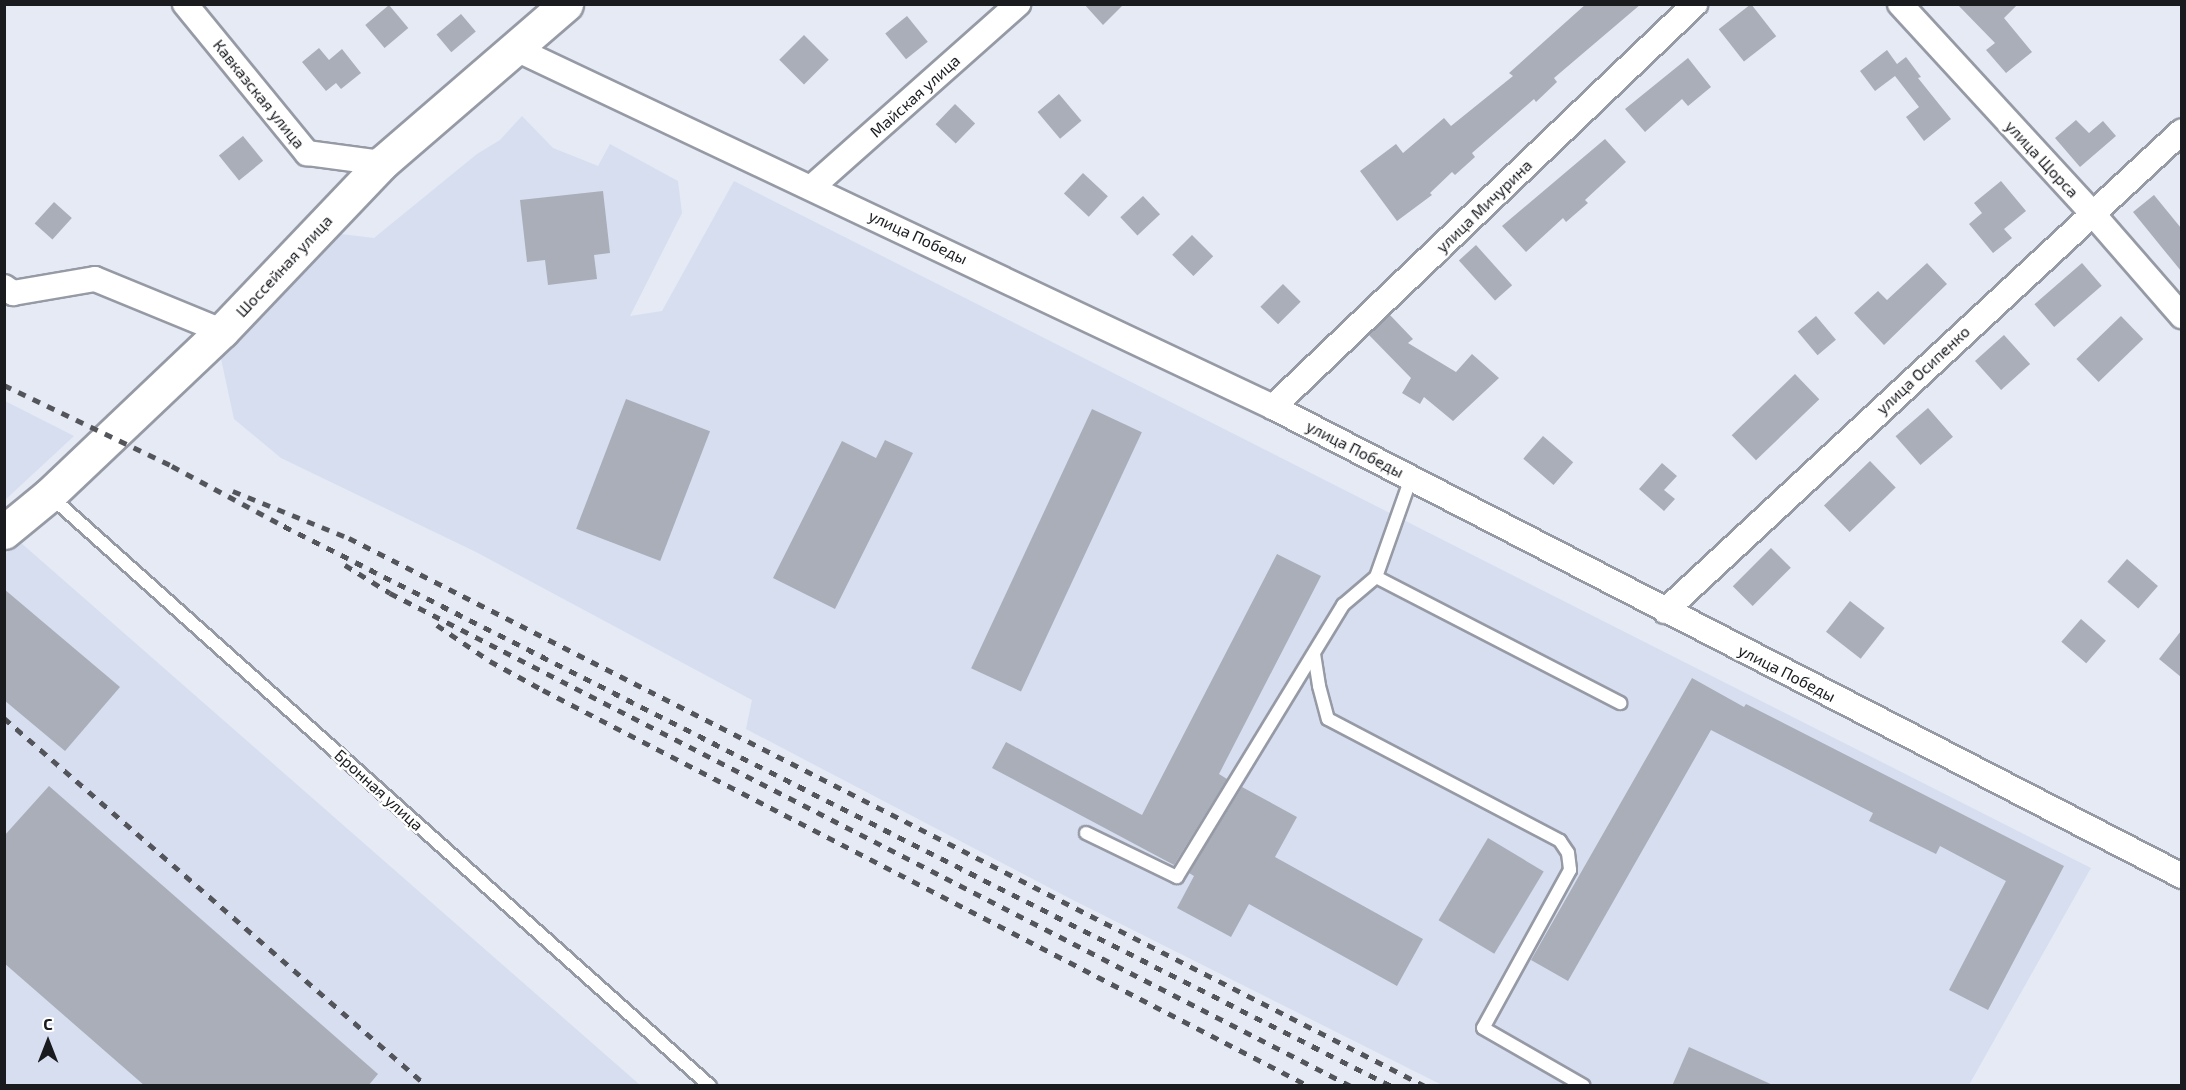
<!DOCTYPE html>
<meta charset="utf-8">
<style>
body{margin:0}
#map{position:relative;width:2186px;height:1090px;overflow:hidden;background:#e5eaf5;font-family:"Exo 2",sans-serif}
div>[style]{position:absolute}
.built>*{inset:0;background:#d7def0}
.building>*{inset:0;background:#aaaeb9;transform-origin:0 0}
.roads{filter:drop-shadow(2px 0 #969aa5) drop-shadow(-2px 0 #969aa5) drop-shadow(0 2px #969aa5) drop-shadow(0 -2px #969aa5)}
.service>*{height:12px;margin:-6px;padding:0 6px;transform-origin:6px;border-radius:6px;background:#fff}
.minor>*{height:24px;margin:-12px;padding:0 12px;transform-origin:12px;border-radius:12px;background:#fff}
.secondary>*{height:33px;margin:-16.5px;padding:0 16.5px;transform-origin:16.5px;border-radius:16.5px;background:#fff}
.rail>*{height:4.5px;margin-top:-2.25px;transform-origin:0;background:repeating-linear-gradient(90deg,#53555b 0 8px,transparent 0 16px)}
span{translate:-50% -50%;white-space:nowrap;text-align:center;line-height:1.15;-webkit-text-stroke:5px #fff;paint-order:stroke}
.street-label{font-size:16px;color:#191b1f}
.frame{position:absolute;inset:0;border:6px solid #191b1f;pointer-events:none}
.north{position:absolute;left:18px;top:1012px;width:60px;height:60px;-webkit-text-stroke:4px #fff;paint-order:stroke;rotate:0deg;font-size:16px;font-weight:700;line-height:24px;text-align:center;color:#191b1f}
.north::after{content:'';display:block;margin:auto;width:21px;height:27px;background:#191b1f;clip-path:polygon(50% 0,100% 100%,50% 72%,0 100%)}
</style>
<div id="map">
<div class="built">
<div style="clip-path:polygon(522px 116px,553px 148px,598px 166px,610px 144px,678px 181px,682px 213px,630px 316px,662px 311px,734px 181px,2091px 868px,1969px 1085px,1442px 1085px,1069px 898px,746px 729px,752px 700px,476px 552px,281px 458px,234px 419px,220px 354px,341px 234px,374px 238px,477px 154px,500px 140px)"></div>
<div style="clip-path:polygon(5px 401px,74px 436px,5px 500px)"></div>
<div style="clip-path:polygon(20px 542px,640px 1085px,5px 1086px,4px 555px)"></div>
</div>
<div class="building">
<div style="clip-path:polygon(1084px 4px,1124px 4px,1103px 25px)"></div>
<div style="clip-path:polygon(1586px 4px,1641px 4px,1554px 78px,1557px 82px,1536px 102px,1534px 99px,1472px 153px,1475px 157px,1455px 175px,1452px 172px,1430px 193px,1432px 195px,1397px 221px,1360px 171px,1396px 144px,1403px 153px,1444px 118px,1451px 126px,1513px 76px,1509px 73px)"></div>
<div style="left:1751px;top:4px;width:41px;height:41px;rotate:52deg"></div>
<div style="clip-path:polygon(1957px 4px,2018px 4px,2004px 18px,2032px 52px,2006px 73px,1986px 50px,1995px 43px)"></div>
<div style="left:389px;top:5px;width:30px;height:31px;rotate:50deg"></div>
<div style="left:461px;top:14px;width:23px;height:32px;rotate:50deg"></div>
<div style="left:907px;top:16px;width:33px;height:28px;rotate:51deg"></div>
<div style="left:804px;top:35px;width:35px;height:35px;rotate:45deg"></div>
<div style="clip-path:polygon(319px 48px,329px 60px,342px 49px,361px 73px,341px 89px,336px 83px,326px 91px,302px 62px)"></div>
<div style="clip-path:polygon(1887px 50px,1897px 64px,1906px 57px,1921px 77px,1918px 78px,1951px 119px,1924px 141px,1906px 117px,1919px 107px,1895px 76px,1875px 91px,1860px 71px)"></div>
<div style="clip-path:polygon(1688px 58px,1711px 87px,1688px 106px,1682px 99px,1645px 132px,1625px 109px)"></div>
<div style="left:1059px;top:94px;width:35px;height:28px;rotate:50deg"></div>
<div style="left:955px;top:104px;width:28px;height:28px;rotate:44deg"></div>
<div style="clip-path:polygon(2076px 120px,2089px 133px,2103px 121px,2116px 136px,2080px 167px,2055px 138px)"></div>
<div style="left:243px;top:136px;width:32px;height:31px;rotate:51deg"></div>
<div style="clip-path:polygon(1605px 139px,1626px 162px,1585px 200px,1588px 203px,1566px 222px,1563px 218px,1526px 252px,1502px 226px)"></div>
<div style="left:1083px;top:173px;width:34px;height:28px;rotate:43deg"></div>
<div style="clip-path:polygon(2001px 181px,2026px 211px,2004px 229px,2012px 238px,1993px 253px,1969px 224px,1982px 213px,1974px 203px)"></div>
<div style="clip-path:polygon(603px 191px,610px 253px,594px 255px,597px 279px,548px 285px,545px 260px,527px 262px,520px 200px)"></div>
<div style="clip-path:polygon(2154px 195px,2181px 228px,2181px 271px,2133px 212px)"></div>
<div style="left:1143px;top:196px;width:25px;height:31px;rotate:47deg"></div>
<div style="left:54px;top:202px;width:24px;height:29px;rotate:42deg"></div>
<div style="left:1192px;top:235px;width:30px;height:28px;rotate:45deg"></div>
<div style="left:1476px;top:245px;width:54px;height:23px;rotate:48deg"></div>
<div style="clip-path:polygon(1927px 263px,1947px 284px,1884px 345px,1854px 313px,1878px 291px,1887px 300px)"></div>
<div style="left:2082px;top:263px;width:30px;height:63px;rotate:49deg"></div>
<div style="left:1283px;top:284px;width:25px;height:32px;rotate:45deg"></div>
<div style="clip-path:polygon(1390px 315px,1413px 339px,1408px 343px,1456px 372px,1472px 354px,1499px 378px,1453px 421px,1424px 397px,1420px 404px,1402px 393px,1411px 378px,1369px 335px)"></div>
<div style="left:1816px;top:316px;width:31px;height:24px;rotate:50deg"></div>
<div style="left:2121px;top:316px;width:32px;height:62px;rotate:46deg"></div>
<div style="left:2004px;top:335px;width:39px;height:39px;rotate:48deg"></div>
<div style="left:1795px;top:374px;width:35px;height:88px;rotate:46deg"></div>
<div style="left:626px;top:399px;width:90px;height:139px;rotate:21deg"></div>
<div style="left:1928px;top:408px;width:38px;height:43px;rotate:49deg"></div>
<div style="left:1092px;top:409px;width:55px;height:286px;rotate:25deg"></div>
<div style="left:1543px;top:436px;width:40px;height:30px;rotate:41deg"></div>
<div style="clip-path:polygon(885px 440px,913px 453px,835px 609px,773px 578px,842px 441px,876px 458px)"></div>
<div style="left:1870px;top:461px;width:37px;height:64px;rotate:46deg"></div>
<div style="clip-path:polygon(1662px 463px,1677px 476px,1664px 490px,1675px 499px,1664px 511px,1639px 489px)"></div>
<div style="left:1771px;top:548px;width:28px;height:54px;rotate:45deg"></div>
<div style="clip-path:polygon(1277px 554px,1321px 576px,1219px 774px,1227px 779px,1174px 865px,992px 768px,1006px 742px,1142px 815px)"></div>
<div style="left:2127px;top:559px;width:41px;height:30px;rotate:41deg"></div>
<div style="clip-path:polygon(4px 589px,120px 687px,65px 751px,4px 700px)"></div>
<div style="left:1850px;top:601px;width:44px;height:39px;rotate:38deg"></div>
<div style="left:2081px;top:619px;width:33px;height:30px;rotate:41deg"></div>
<div style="clip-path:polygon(2181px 631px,2181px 677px,2159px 659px)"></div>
<div style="clip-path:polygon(1692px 678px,1744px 707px,1746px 704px,2064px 866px,1988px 1010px,1949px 990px,2006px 881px,1940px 846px,1936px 854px,1869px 821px,1873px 813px,1711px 730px,1568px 981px,1531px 960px)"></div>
<div style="clip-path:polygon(49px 786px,378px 1074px,368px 1086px,145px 1086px,4px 963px,4px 836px)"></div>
<div style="clip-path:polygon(1242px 787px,1297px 817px,1275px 857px,1423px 939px,1397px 986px,1249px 904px,1231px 937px,1177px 908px,1194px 876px,1189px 873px)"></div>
<div style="left:1488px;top:838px;width:65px;height:96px;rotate:31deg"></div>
<div style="clip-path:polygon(1689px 1047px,1775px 1086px,1672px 1086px)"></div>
</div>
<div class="roads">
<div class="service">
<div style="left:49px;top:495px;width:887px;rotate:41.8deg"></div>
<div style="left:1376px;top:577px;width:275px;rotate:27.3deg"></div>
<div style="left:1314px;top:654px;width:32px;rotate:81deg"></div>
<div style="left:1319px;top:686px;width:34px;rotate:75deg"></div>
<div style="left:1328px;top:719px;width:262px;rotate:27.7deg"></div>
<div style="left:1560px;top:841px;width:14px;rotate:56deg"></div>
<div style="left:1568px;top:853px;width:17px;rotate:83deg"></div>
<div style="left:1570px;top:870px;width:180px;rotate:118.8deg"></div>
<div style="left:1483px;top:1028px;width:116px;rotate:29.9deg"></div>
<div style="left:1086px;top:833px;width:101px;rotate:25.8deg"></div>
<div style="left:1177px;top:877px;width:319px;rotate:-58.6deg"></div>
<div style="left:1343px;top:605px;width:43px;rotate:-40.3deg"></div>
<div style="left:1376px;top:577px;width:105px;rotate:-70.5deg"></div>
</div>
<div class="minor">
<div style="left:185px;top:4px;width:193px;rotate:50.7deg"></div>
<div style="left:307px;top:153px;width:76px;rotate:7.6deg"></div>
<div style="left:1900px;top:4px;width:284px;rotate:47.4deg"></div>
<div style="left:2092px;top:213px;width:137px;rotate:48.9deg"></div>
<div style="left:516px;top:49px;width:837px;rotate:25.31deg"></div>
<div style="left:1273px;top:407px;width:1023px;rotate:27.29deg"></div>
<div style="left:812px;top:187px;width:276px;rotate:-41.6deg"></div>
<div style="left:4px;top:287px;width:11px;rotate:34deg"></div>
<div style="left:13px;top:293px;width:83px;rotate:-9.7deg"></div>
<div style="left:95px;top:279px;width:137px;rotate:22.3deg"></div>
<div style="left:1273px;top:407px;width:584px;rotate:-43.68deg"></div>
<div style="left:1665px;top:611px;width:705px;rotate:-42.87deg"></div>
</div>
<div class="secondary">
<div style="left:4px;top:532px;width:58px;rotate:-39.4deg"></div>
<div style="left:49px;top:495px;width:238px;rotate:-43.5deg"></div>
<div style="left:222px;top:331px;width:232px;rotate:-46.4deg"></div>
<div style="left:382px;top:163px;width:243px;rotate:-40.8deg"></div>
</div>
</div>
<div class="rail">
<div style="left:4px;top:385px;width:187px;rotate:25.7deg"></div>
<div style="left:172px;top:466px;width:127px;rotate:28.2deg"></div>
<div style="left:284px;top:526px;width:1241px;rotate:26.83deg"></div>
<div style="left:233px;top:491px;width:125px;rotate:22.1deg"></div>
<div style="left:349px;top:538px;width:1208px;rotate:26.99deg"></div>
<div style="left:345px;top:565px;width:53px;rotate:31.9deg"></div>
<div style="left:390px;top:593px;width:1080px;rotate:27.16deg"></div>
<div style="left:437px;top:625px;width:64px;rotate:34.2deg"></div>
<div style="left:490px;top:661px;width:60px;rotate:28.7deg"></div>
<div style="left:543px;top:690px;width:862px;rotate:27.34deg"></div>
<div style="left:4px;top:718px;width:561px;rotate:41.02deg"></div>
</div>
<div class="street-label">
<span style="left:259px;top:94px;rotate:51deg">Кавказская улица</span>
<span style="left:915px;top:96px;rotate:-42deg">Майская улица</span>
<span style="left:2042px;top:159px;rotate:47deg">улица Щорса</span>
<span style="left:1484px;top:206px;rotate:-44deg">улица Мичурина</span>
<span style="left:918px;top:237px;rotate:25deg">улица Победы</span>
<span style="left:284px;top:266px;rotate:-47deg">Шоссейная улица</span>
<span style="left:1923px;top:370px;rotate:-43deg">улица Осипенко</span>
<span style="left:1355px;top:449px;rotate:27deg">улица Победы</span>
<span style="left:1787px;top:673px;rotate:27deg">улица Победы</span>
<span style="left:379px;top:790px;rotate:42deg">Бронная улица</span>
</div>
<div class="frame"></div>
<div class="north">С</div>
</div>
